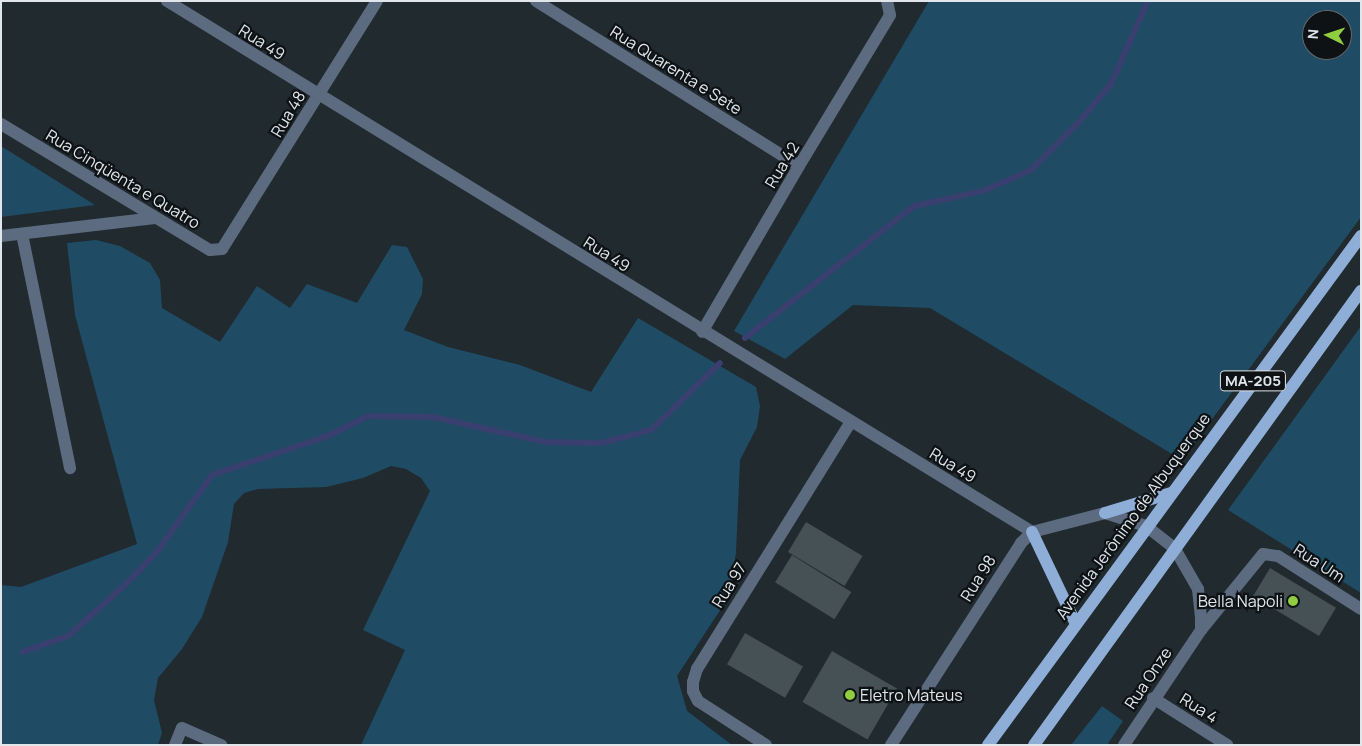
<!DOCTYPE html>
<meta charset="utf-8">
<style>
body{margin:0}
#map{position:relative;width:1362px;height:746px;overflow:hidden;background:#202a2f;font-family:Manrope,sans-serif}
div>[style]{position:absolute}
.green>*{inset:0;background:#1f4c64}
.stream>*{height:6px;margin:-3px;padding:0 3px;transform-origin:3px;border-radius:3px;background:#393f6f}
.building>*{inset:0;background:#455154;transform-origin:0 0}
.minor>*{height:12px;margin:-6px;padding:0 6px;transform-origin:6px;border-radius:6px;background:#5c6b7f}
.tertiary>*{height:12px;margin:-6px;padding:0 6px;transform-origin:6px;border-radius:6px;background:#5c6b7f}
.primary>*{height:12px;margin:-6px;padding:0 6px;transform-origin:6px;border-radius:6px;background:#8eaed7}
.dots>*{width:14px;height:14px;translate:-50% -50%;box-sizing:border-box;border:2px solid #0e1214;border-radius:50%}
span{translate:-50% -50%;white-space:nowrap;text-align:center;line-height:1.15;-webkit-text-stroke:4.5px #0e1214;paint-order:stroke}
.shield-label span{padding:1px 4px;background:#0e1214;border:1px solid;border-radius:4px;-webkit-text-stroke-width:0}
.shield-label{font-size:15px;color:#e0e6ea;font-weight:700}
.street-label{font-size:16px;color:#e0e6ea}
.poi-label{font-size:16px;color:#e0e6ea}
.right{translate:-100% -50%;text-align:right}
.left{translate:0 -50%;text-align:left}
.frame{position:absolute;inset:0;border:2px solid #e0e6ea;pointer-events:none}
.north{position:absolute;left:1302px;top:10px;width:50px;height:50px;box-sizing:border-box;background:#0e1214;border:1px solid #62676a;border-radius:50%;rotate:274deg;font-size:14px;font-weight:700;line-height:20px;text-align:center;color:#e0e6ea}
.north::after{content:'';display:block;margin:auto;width:18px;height:22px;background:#91cd40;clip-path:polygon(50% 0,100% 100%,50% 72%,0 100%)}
</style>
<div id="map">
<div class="green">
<div style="clip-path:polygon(evenodd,929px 1px,1361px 1px,1361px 217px,1182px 460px,930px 308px,853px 305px,785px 359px,734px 331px,929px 1px,1312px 20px,1342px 20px,1342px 50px,1312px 50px,1312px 20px)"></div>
<div style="clip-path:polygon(1px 146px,95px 205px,1px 217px)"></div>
<div style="clip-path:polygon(96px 240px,120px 246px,150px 263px,160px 280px,162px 308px,220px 342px,257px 286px,290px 308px,307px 284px,357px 303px,392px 245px,407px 247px,423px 279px,422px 294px,404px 330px,448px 347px,520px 365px,591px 392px,638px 318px,756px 387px,760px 406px,757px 427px,740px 460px,736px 553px,728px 598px,677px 676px,687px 711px,732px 745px,361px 745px,405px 650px,363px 630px,430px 491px,421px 478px,406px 469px,391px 466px,363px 478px,326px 487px,258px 489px,244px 493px,234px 504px,228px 542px,202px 617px,182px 649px,158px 678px,154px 700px,162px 733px,158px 745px,1px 745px,1px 585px,21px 587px,137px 544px,75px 315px,67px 243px)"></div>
<div style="clip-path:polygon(1361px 326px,1361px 593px,1228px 510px)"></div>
<div style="clip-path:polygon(1102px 706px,1123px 721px,1107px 745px,1071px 745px)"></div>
</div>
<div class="stream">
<div style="left:745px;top:338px;width:214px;rotate:-38deg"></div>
<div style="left:914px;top:206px;width:71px;rotate:-12.3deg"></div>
<div style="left:983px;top:191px;width:52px;rotate:-23.6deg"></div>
<div style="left:1031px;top:170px;width:68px;rotate:-45deg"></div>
<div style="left:1079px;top:122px;width:50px;rotate:-49.9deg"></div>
<div style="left:1111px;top:84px;width:91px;rotate:-66deg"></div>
<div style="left:23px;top:652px;width:48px;rotate:-19.6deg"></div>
<div style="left:68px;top:636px;width:78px;rotate:-41.9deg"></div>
<div style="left:126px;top:584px;width:43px;rotate:-45.9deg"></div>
<div style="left:156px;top:553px;width:96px;rotate:-54.3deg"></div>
<div style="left:212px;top:475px;width:122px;rotate:-18.6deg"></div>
<div style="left:328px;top:436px;width:45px;rotate:-26.6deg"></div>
<div style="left:368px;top:416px;width:65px;rotate:0.9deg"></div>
<div style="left:433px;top:417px;width:116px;rotate:12.5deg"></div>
<div style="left:546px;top:442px;width:55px;rotate:1deg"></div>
<div style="left:601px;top:443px;width:52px;rotate:-14.6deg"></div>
<div style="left:651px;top:430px;width:96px;rotate:-44.2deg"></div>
</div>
<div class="building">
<div style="left:806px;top:522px;width:66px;height:35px;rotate:31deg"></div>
<div style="left:792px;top:555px;width:70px;height:32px;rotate:32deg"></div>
<div style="left:1270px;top:568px;width:77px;height:33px;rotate:31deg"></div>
<div style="left:745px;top:633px;width:67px;height:36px;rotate:30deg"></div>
<div style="left:832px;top:651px;width:75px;height:59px;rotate:30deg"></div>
</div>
<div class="minor">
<div style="left:1px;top:124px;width:244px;rotate:31.1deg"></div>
<div style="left:210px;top:250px;width:12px;rotate:-5deg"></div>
<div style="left:222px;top:249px;width:292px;rotate:-58deg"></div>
<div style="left:799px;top:166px;width:176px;rotate:-58.9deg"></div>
<div style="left:890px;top:15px;width:14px;rotate:-102deg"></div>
<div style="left:22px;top:234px;width:239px;rotate:78.4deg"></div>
<div style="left:1px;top:236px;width:155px;rotate:-6.7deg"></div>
<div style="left:1201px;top:630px;width:98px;rotate:-50.8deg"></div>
<div style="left:1263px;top:554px;width:15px;rotate:8deg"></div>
<div style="left:1278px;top:556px;width:98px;rotate:32.6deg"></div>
<div style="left:1153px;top:698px;width:88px;rotate:32.4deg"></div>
<div style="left:175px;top:745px;width:18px;rotate:-68deg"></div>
<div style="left:182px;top:728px;width:43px;rotate:23.6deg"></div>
<div style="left:766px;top:745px;width:81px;rotate:-147.1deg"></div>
<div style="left:698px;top:701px;width:11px;rotate:-117deg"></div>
<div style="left:693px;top:691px;width:9px;rotate:-90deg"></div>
<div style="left:693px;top:682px;width:14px;rotate:-73deg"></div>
<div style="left:697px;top:669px;width:291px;rotate:-58.1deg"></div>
</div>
<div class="tertiary">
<div style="left:167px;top:1px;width:1015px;rotate:31.54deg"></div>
<div style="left:536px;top:1px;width:310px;rotate:32.1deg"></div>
<div style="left:799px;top:166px;width:192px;rotate:120.3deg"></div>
<div style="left:891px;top:745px;width:240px;rotate:-57.2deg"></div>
<div style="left:1021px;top:543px;width:16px;rotate:-45deg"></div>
<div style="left:1032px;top:532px;width:75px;rotate:-14.6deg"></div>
<div style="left:1105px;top:513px;width:43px;rotate:17.6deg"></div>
<div style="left:1146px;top:526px;width:37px;rotate:38deg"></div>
<div style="left:1175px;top:549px;width:46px;rotate:60.1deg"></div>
<div style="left:1198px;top:589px;width:27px;rotate:84deg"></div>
<div style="left:1201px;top:616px;width:14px;rotate:90deg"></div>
<div style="left:1201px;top:630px;width:138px;rotate:123.8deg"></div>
</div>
<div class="primary">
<div style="left:1105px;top:513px;width:69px;rotate:-16.9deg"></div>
<div style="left:1032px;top:532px;width:100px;rotate:64.5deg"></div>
<div style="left:988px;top:745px;width:631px;rotate:-53.77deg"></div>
<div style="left:1034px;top:745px;width:560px;rotate:-54.24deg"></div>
</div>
<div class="dots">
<div style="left:1293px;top:601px;background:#91cd40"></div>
<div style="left:850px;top:695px;background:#91cd40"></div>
</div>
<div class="shield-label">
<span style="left:1253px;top:381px">MA-205</span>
</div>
<div class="street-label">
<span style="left:262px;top:42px;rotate:32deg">Rua 49</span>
<span style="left:676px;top:70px;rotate:32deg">Rua Quarenta e Sete</span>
<span style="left:288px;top:114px;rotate:-59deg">Rua 48</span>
<span style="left:782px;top:165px;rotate:-59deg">Rua 42</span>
<span style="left:123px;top:179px;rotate:31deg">Rua Cinqüenta e Quatro</span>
<span style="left:607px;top:254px;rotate:32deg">Rua 49</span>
<span style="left:953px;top:465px;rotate:31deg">Rua 49</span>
<span style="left:1133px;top:516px;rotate:-54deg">Avenida Jerônimo de Albuquerque</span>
<span style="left:1319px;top:563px;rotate:33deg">Rua Um</span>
<span style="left:978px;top:578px;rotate:-58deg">Rua 98</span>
<span style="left:729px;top:585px;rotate:-58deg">Rua 97</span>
<span style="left:1148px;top:678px;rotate:-56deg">Rua Onze</span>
<span style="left:1199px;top:708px;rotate:32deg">Rua 4</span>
</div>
<div class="poi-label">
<span class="right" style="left:1283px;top:601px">Bella Napoli</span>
<span class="left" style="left:860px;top:695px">Eletro Mateus</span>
</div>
<div class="frame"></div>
<div class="north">N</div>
</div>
